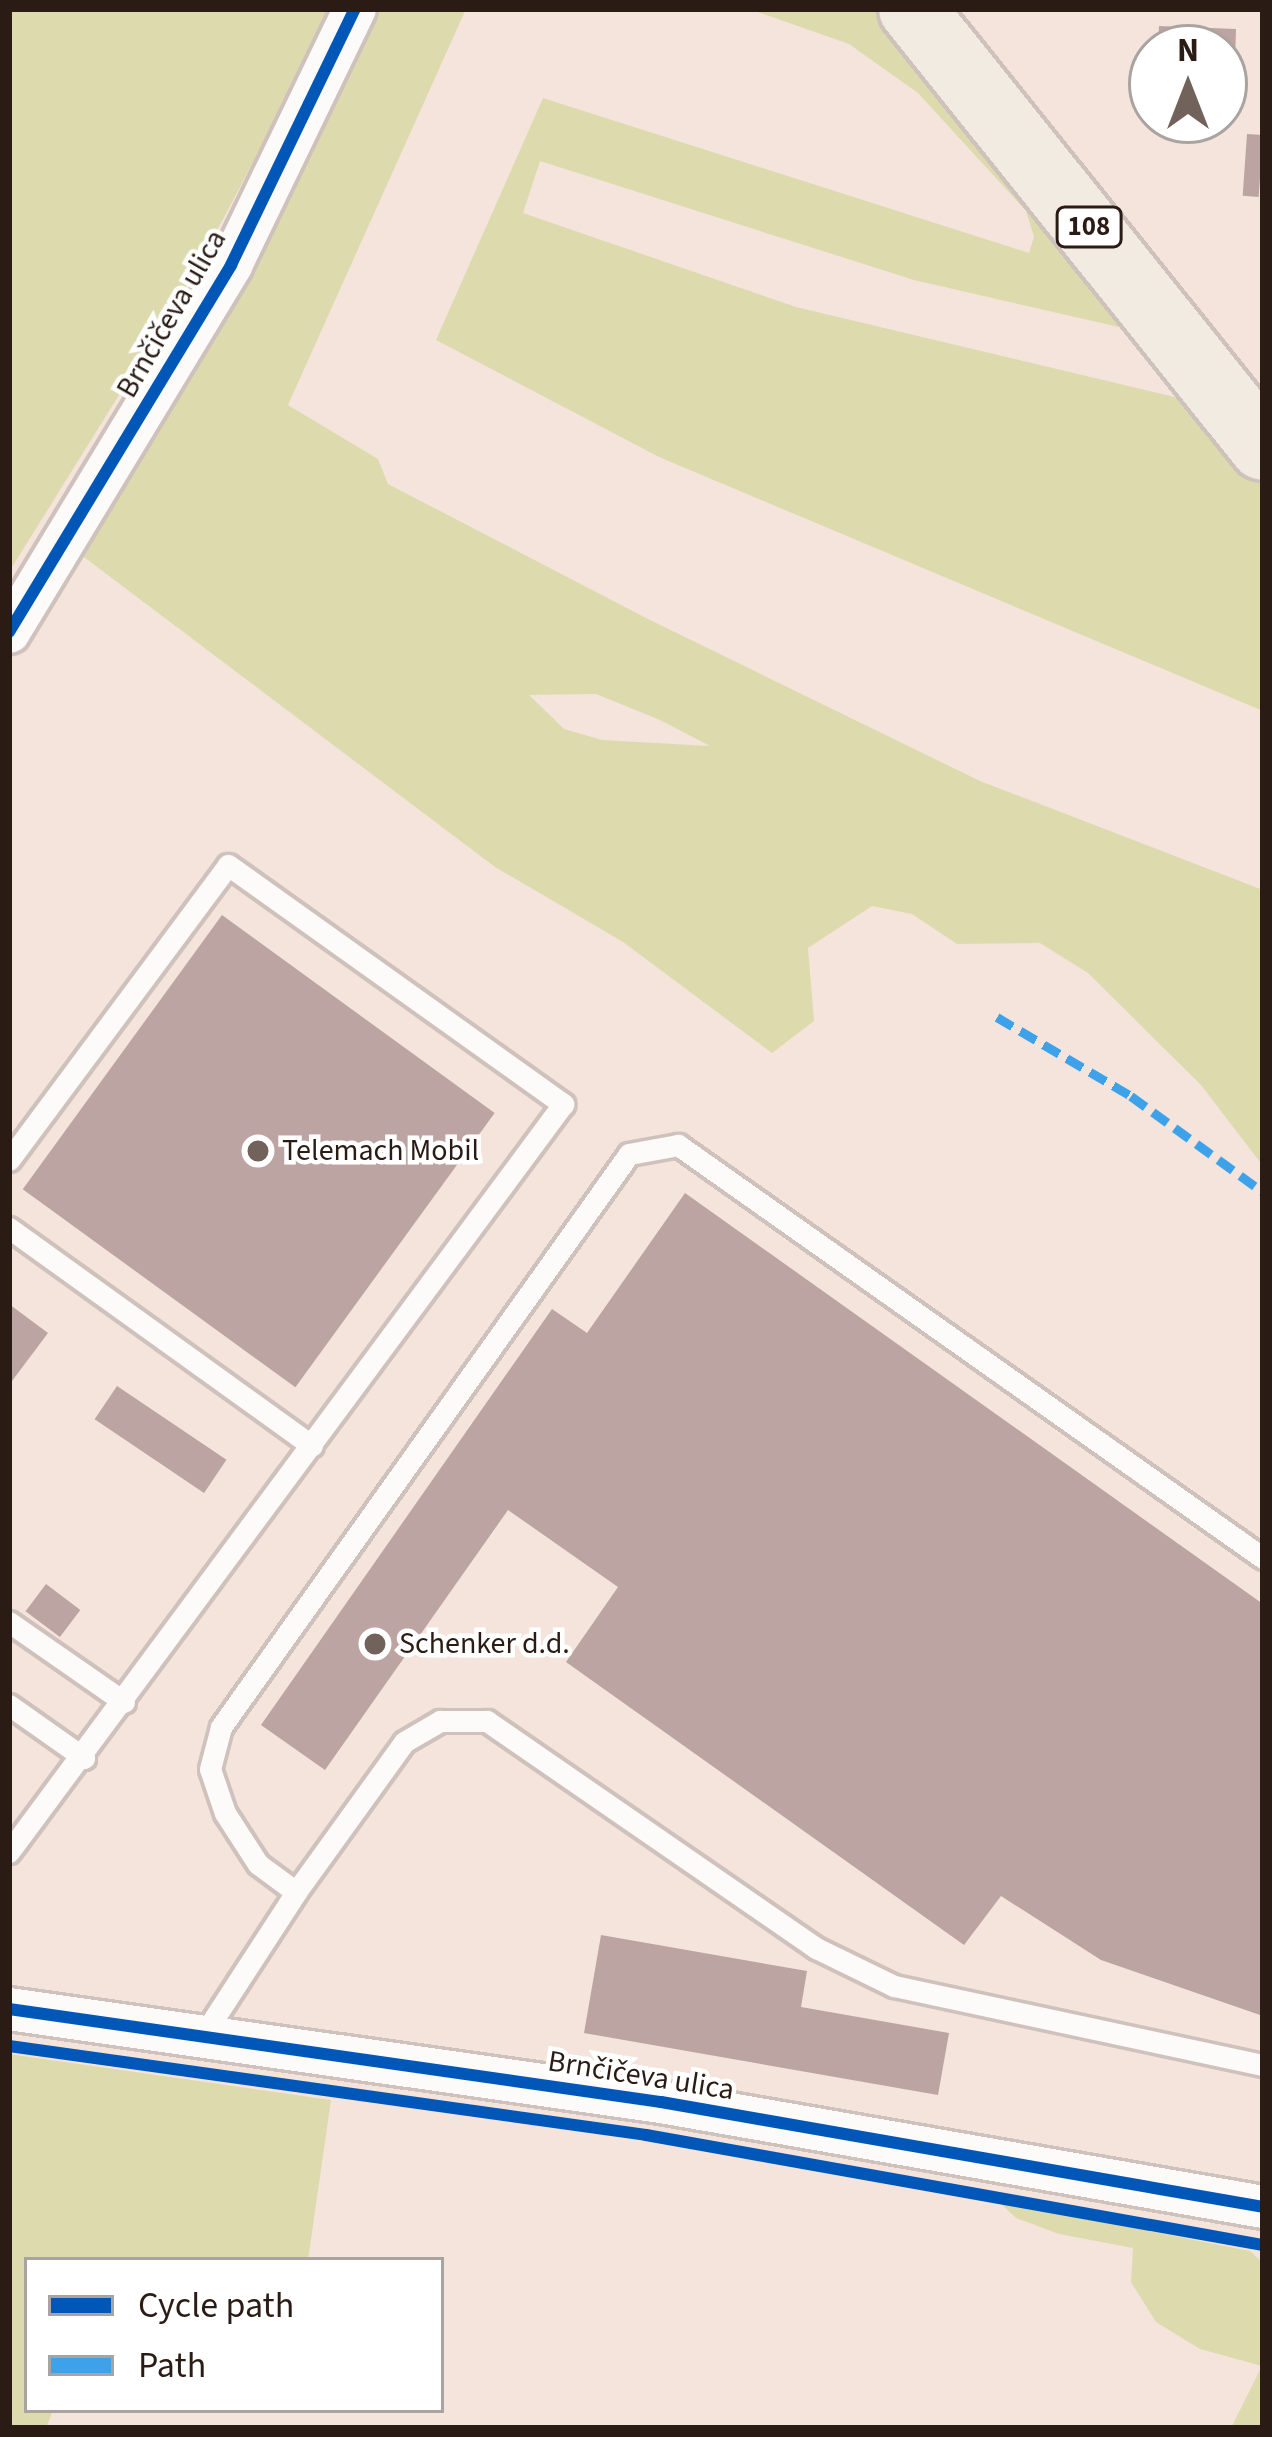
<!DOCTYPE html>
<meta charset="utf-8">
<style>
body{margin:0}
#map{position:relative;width:1272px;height:2437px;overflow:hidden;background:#f4e4dc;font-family:"Source Sans 3",sans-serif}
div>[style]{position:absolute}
.green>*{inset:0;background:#dddbae}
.building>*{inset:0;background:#bba4a1;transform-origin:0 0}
.roads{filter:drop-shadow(3px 0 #cfc1bb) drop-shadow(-3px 0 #cfc1bb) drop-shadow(0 3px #cfc1bb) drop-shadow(0 -3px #cfc1bb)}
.service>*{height:21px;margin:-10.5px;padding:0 10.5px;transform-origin:10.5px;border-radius:10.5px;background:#fdfbfa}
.minor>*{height:42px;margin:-21px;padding:0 21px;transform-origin:21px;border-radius:21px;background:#fdfbfa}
.primary>*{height:66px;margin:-33px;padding:0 33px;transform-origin:33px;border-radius:33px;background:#f1ebe2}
.quiet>*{height:9px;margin-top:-4.5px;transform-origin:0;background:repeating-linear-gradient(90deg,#3ea2ea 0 18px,transparent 0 27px)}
.cycleway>*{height:12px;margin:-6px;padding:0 6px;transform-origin:6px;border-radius:6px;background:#0057b8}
.dots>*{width:33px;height:33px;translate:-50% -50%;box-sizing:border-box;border:6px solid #fff;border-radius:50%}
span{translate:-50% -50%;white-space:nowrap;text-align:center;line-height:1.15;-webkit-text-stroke:9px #fff;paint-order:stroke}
.shield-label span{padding:3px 9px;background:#fff;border:3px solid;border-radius:9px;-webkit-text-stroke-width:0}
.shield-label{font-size:27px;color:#2a1c15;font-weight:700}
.street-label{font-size:30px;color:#2a1c15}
.poi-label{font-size:30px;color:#2a1c15}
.left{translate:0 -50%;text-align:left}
.frame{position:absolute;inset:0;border:12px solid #2a1c15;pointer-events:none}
.legend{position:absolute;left:24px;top:2257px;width:420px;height:156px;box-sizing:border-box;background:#fff;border:3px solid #aaa4a1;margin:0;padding:15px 21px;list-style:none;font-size:36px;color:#2a1c15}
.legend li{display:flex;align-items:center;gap:24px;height:60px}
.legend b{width:60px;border:3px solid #aaa4a1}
.north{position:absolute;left:1128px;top:24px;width:120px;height:120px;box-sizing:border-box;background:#fff;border:3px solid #aaa4a1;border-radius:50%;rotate:0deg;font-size:33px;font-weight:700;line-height:48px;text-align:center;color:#2a1c15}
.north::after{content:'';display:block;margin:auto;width:42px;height:54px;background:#71625b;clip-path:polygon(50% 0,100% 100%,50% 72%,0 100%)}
</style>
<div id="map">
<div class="green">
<div style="clip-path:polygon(9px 9px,334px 9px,193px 276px,9px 572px)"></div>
<div style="clip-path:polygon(evenodd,371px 9px,466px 9px,288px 405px,378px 459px,388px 484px,648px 619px,980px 781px,1263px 890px,1263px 1166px,1201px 1085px,1088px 973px,1040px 943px,957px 944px,912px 914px,872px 906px,808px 948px,814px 1021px,772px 1053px,623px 942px,495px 867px,76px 551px,371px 9px,596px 694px,660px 720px,710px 746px,602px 740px,564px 729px,529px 695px,596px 694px)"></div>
<div style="clip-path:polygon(evenodd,749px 9px,888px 9px,1263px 476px,1263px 711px,659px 457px,436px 340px,543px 98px,1029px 253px,1034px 237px,1026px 211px,918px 93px,849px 44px,749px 9px,540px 161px,914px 280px,1123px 328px,1179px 398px,796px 307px,523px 213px,540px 161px)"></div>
<div style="clip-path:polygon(9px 2054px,331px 2100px,308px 2260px,27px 2260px,27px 2410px,53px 2410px,46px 2428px,9px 2428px)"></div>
<div style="clip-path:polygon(998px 2201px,1250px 2251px,1263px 2263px,1263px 2428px,1231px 2428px,1262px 2366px,1200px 2349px,1156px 2322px,1131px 2282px,1133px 2248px,1059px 2234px,1016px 2218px)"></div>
</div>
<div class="building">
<div style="clip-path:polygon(1159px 26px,1236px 29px,1234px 92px,1224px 92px,1224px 48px,1158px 48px)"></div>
<div style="left:1247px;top:134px;width:16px;height:62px;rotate:4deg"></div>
<div style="left:222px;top:915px;width:337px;height:339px;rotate:36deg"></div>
<div style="clip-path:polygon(685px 1193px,1263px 1604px,1263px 2016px,1101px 1960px,1001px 1896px,964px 1945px,566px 1662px,618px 1587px,508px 1510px,325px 1770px,261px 1725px,552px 1309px,587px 1333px)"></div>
<div style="clip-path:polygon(9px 1304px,48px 1333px,9px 1385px)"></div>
<div style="left:117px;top:1386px;width:132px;height:40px;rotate:34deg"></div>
<div style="left:46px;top:1584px;width:43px;height:34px;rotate:37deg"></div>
<div style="clip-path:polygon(601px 1935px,807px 1971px,801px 2007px,949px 2033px,938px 2095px,584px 2033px)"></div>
</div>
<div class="roads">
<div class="service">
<div style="left:9px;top:1160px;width:367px;rotate:-53.4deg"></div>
<div style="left:228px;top:865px;width:412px;rotate:35.5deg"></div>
<div style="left:563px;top:1104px;width:931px;rotate:126.53deg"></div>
<div style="left:9px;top:1228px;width:373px;rotate:35.7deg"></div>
<div style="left:9px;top:1622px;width:140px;rotate:34.8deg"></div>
<div style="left:9px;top:1705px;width:92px;rotate:35.2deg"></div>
<div style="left:296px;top:1892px;width:185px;rotate:-54.2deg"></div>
<div style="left:404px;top:1742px;width:42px;rotate:-30.3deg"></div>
<div style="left:440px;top:1721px;width:47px"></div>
<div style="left:487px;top:1721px;width:400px;rotate:34.6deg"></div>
<div style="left:816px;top:1948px;width:87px;rotate:26deg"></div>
<div style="left:894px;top:1986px;width:377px;rotate:12.1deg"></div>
<div style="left:202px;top:2037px;width:173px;rotate:-57deg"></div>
<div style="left:296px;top:1892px;width:47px;rotate:-143.6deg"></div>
<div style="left:258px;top:1864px;width:61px;rotate:-122.9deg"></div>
<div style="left:225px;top:1813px;width:46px;rotate:-108.8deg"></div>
<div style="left:210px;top:1769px;width:43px;rotate:-75.3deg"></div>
<div style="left:221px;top:1727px;width:703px;rotate:-54.55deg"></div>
<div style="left:629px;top:1154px;width:50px;rotate:-10.4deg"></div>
<div style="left:678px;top:1145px;width:716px;rotate:35.22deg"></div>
</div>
<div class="minor">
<div style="left:9px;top:632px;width:429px;rotate:-58.8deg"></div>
<div style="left:231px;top:265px;width:284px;rotate:-64.2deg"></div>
<div style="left:9px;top:2009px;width:659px;rotate:8.12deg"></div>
<div style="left:661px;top:2102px;width:611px;rotate:9.89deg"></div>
</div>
<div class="primary">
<div style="left:912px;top:9px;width:561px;rotate:51.29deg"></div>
</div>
</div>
<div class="quiet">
<div style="left:997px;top:1017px;width:156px;rotate:30.5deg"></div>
<div style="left:1131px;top:1096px;width:163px;rotate:36deg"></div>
</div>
<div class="cycleway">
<div style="left:9px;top:632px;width:429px;rotate:-58.8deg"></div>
<div style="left:231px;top:265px;width:284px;rotate:-64.2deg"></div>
<div style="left:9px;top:2009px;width:659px;rotate:8.12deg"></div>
<div style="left:661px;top:2102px;width:611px;rotate:9.89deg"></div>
<div style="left:9px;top:2046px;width:643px;rotate:7.95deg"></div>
<div style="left:646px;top:2135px;width:627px;rotate:10.11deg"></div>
</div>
<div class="dots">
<div style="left:258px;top:1151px;background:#71625b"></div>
<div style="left:375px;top:1644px;background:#71625b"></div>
</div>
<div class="shield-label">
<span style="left:1089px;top:227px">108</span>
</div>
<div class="street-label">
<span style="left:172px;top:314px;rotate:-60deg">Brnčičeva ulica</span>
<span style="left:641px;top:2076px;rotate:9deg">Brnčičeva ulica</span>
</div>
<div class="poi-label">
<span class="left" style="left:282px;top:1151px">Telemach Mobil</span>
<span class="left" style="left:399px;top:1644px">Schenker d.d.</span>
</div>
<div class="frame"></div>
<ul class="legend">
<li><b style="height:15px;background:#0057b8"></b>Cycle path</li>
<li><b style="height:15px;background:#3ea2ea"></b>Path</li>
</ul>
<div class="north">N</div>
</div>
